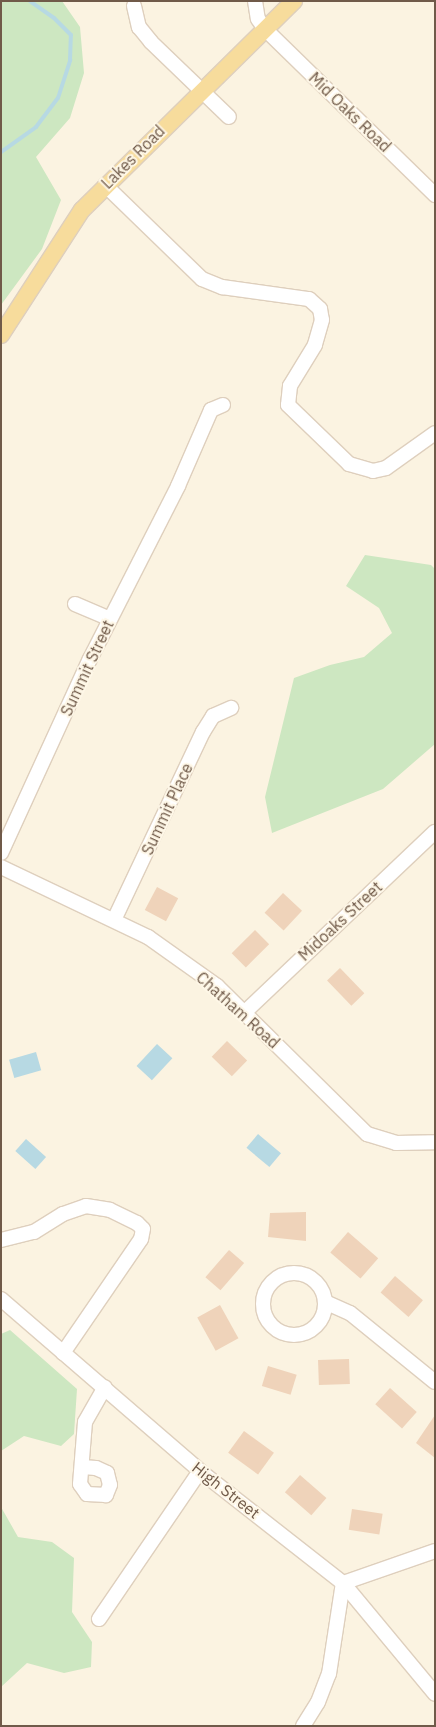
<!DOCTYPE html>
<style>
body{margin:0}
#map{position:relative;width:436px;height:1727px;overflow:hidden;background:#fbf3e1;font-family:"IBM Plex Sans",sans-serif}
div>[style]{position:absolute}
.green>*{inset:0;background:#cde7c1}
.water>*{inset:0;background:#b7d9e3;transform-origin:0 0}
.stream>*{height:4px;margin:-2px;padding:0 2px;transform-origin:2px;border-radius:2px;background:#b7d9e3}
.building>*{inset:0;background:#efd3ba;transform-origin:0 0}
.roads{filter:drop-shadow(1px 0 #decfbd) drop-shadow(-1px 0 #decfbd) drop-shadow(0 1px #decfbd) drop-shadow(0 -1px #decfbd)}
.minor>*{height:14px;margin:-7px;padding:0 7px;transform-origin:7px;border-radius:7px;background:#fff}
.minor>.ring{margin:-7px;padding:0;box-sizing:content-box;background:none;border:14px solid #fff;border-radius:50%}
.major>*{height:16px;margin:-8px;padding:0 8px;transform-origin:8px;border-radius:8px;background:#f7dc9c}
span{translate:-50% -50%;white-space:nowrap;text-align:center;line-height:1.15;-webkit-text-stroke:4px #fef7e7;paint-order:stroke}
.street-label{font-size:16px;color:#705a49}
.frame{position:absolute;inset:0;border:2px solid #705a49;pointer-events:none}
</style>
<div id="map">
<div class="green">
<div style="clip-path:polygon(1px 1px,62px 1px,80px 27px,84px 73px,70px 118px,36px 157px,61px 200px,42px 249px,1px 305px)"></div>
<div style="clip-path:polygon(365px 555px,431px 565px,435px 569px,435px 744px,383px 789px,272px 833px,265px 797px,294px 678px,330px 665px,364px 657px,392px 633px,379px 608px,346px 586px)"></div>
<div style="clip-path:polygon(10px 1330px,77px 1389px,74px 1434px,61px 1446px,24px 1436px,1px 1451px,1px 1334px)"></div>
<div style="clip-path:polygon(1px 1507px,18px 1537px,52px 1542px,74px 1558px,72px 1612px,92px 1642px,91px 1667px,64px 1673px,27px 1663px,1px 1687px)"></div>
</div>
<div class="water">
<div style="left:157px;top:1044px;width:21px;height:30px;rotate:43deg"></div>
<div style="left:36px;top:1052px;width:19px;height:28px;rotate:74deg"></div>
<div style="left:258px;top:1134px;width:30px;height:18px;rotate:40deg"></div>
<div style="left:26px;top:1139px;width:27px;height:16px;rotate:42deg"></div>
</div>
<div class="stream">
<div style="left:1px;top:152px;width:43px;rotate:-35.5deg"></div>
<div style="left:36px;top:127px;width:36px;rotate:-53deg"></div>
<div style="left:58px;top:98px;width:40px;rotate:-72deg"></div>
<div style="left:70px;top:60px;width:25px;rotate:-88deg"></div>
<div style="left:71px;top:35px;width:24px;rotate:-135deg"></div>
<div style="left:54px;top:18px;width:29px;rotate:-145deg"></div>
</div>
<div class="building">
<div style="left:157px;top:887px;width:24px;height:26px;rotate:28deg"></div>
<div style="left:283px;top:893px;width:26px;height:27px;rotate:43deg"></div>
<div style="left:255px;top:930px;width:20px;height:33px;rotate:45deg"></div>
<div style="left:340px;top:968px;width:35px;height:18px;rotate:46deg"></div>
<div style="left:227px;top:1041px;width:28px;height:22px;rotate:44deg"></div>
<div style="clip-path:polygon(306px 1212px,306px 1241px,268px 1237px,270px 1213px)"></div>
<div style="left:348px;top:1232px;width:40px;height:27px;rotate:41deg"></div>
<div style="left:229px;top:1250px;width:20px;height:36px;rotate:41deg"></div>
<div style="left:395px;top:1276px;width:37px;height:22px;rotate:41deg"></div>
<div style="left:220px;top:1305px;width:38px;height:26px;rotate:61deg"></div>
<div style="left:349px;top:1359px;width:25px;height:31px;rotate:88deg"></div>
<div style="left:268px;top:1366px;width:30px;height:21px;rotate:17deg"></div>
<div style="left:390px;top:1388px;width:36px;height:22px;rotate:42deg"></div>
<div style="clip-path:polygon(435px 1415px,435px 1458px,416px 1443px)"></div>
<div style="left:244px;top:1431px;width:37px;height:27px;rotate:36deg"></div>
<div style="left:300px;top:1475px;width:35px;height:23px;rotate:41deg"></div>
<div style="left:352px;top:1509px;width:31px;height:21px;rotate:9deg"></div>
</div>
<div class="roads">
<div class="minor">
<div style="left:255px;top:1px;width:18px;rotate:81deg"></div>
<div style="left:258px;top:19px;width:12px;rotate:55deg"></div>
<div style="left:265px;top:29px;width:238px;rotate:44.3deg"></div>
<div style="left:134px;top:6px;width:22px;rotate:77deg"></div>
<div style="left:139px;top:27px;width:19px;rotate:51deg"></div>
<div style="left:151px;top:42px;width:108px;rotate:43.9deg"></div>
<div style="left:105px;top:185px;width:135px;rotate:44.1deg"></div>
<div style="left:202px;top:279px;width:22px;rotate:22deg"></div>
<div style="left:222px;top:287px;width:88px;rotate:7.9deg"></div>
<div style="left:309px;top:299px;width:15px;rotate:42deg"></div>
<div style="left:320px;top:309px;width:11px;rotate:80deg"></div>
<div style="left:322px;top:320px;width:26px;rotate:106deg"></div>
<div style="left:315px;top:345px;width:48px;rotate:121.4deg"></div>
<div style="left:290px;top:386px;width:19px;rotate:96deg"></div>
<div style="left:288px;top:405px;width:85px;rotate:44deg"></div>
<div style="left:349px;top:464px;width:25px;rotate:16deg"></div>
<div style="left:373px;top:471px;width:13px;rotate:-13deg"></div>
<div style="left:386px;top:468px;width:60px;rotate:-35.5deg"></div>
<div style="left:75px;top:604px;width:38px;rotate:23deg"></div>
<div style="left:1px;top:853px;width:213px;rotate:-65.4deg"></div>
<div style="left:90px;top:659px;width:194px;rotate:-63deg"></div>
<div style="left:178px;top:486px;width:83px;rotate:-66.5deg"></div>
<div style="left:211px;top:410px;width:13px;rotate:-23deg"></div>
<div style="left:1px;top:867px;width:163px;rotate:25.5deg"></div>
<div style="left:148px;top:937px;width:85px;rotate:35.4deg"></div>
<div style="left:217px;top:986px;width:211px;rotate:44.6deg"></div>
<div style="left:367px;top:1134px;width:30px;rotate:17deg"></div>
<div style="left:396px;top:1143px;width:39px;rotate:-1deg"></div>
<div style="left:114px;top:920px;width:208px;rotate:-64.7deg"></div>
<div style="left:203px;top:732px;width:19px;rotate:-58deg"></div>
<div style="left:213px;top:716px;width:20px;rotate:-24deg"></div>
<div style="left:245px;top:1012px;width:262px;rotate:-43.5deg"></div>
<div style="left:1px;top:1240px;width:34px;rotate:-14deg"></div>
<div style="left:34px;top:1232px;width:34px;rotate:-32deg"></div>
<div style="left:63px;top:1214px;width:24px;rotate:-19deg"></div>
<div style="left:86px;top:1206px;width:24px;rotate:9deg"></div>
<div style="left:110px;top:1210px;width:30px;rotate:26deg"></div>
<div style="left:137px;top:1223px;width:8px;rotate:45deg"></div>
<div style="left:143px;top:1229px;width:10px;rotate:101deg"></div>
<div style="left:141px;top:1239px;width:138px;rotate:124.4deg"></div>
<div class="ring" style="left:263px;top:1273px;width:48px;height:48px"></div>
<div style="left:1px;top:1299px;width:263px;rotate:40.8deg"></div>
<div style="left:200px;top:1471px;width:182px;rotate:38.1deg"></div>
<div style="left:343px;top:1583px;width:144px;rotate:50.3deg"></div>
<div style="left:325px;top:1302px;width:27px;rotate:24deg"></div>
<div style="left:350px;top:1313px;width:109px;rotate:39.1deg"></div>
<div style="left:82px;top:1467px;width:14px;rotate:4deg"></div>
<div style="left:96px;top:1468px;width:12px;rotate:24deg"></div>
<div style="left:107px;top:1473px;width:12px;rotate:76deg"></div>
<div style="left:110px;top:1485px;width:11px;rotate:112deg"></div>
<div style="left:106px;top:1495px;width:19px;rotate:-177deg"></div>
<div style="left:87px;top:1494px;width:12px;rotate:-125deg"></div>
<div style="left:80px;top:1484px;width:62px;rotate:-85.4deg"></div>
<div style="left:85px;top:1422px;width:40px;rotate:-60.3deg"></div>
<div style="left:343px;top:1583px;width:97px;rotate:-19.2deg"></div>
<div style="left:99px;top:1619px;width:179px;rotate:-55.7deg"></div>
<div style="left:303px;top:1726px;width:28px;rotate:-58deg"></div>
<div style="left:318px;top:1702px;width:30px;rotate:-69deg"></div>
<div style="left:329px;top:1674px;width:92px;rotate:-81.3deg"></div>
</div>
<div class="major">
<div style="left:1px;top:335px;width:149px;rotate:-57.1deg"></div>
<div style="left:82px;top:210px;width:298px;rotate:-44.6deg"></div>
</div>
</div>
<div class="street-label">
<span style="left:350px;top:112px;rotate:44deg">Mid Oaks Road</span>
<span style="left:133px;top:157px;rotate:-45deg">Lakes Road</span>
<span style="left:87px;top:668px;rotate:-65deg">Summit Street</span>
<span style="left:167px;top:809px;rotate:-65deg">Summit Place</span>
<span style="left:340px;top:921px;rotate:-43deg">Midoaks Street</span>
<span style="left:238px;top:1010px;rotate:42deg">Chatham Road</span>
<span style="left:226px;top:1490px;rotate:38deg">High Street</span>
</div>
<div class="frame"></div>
</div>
